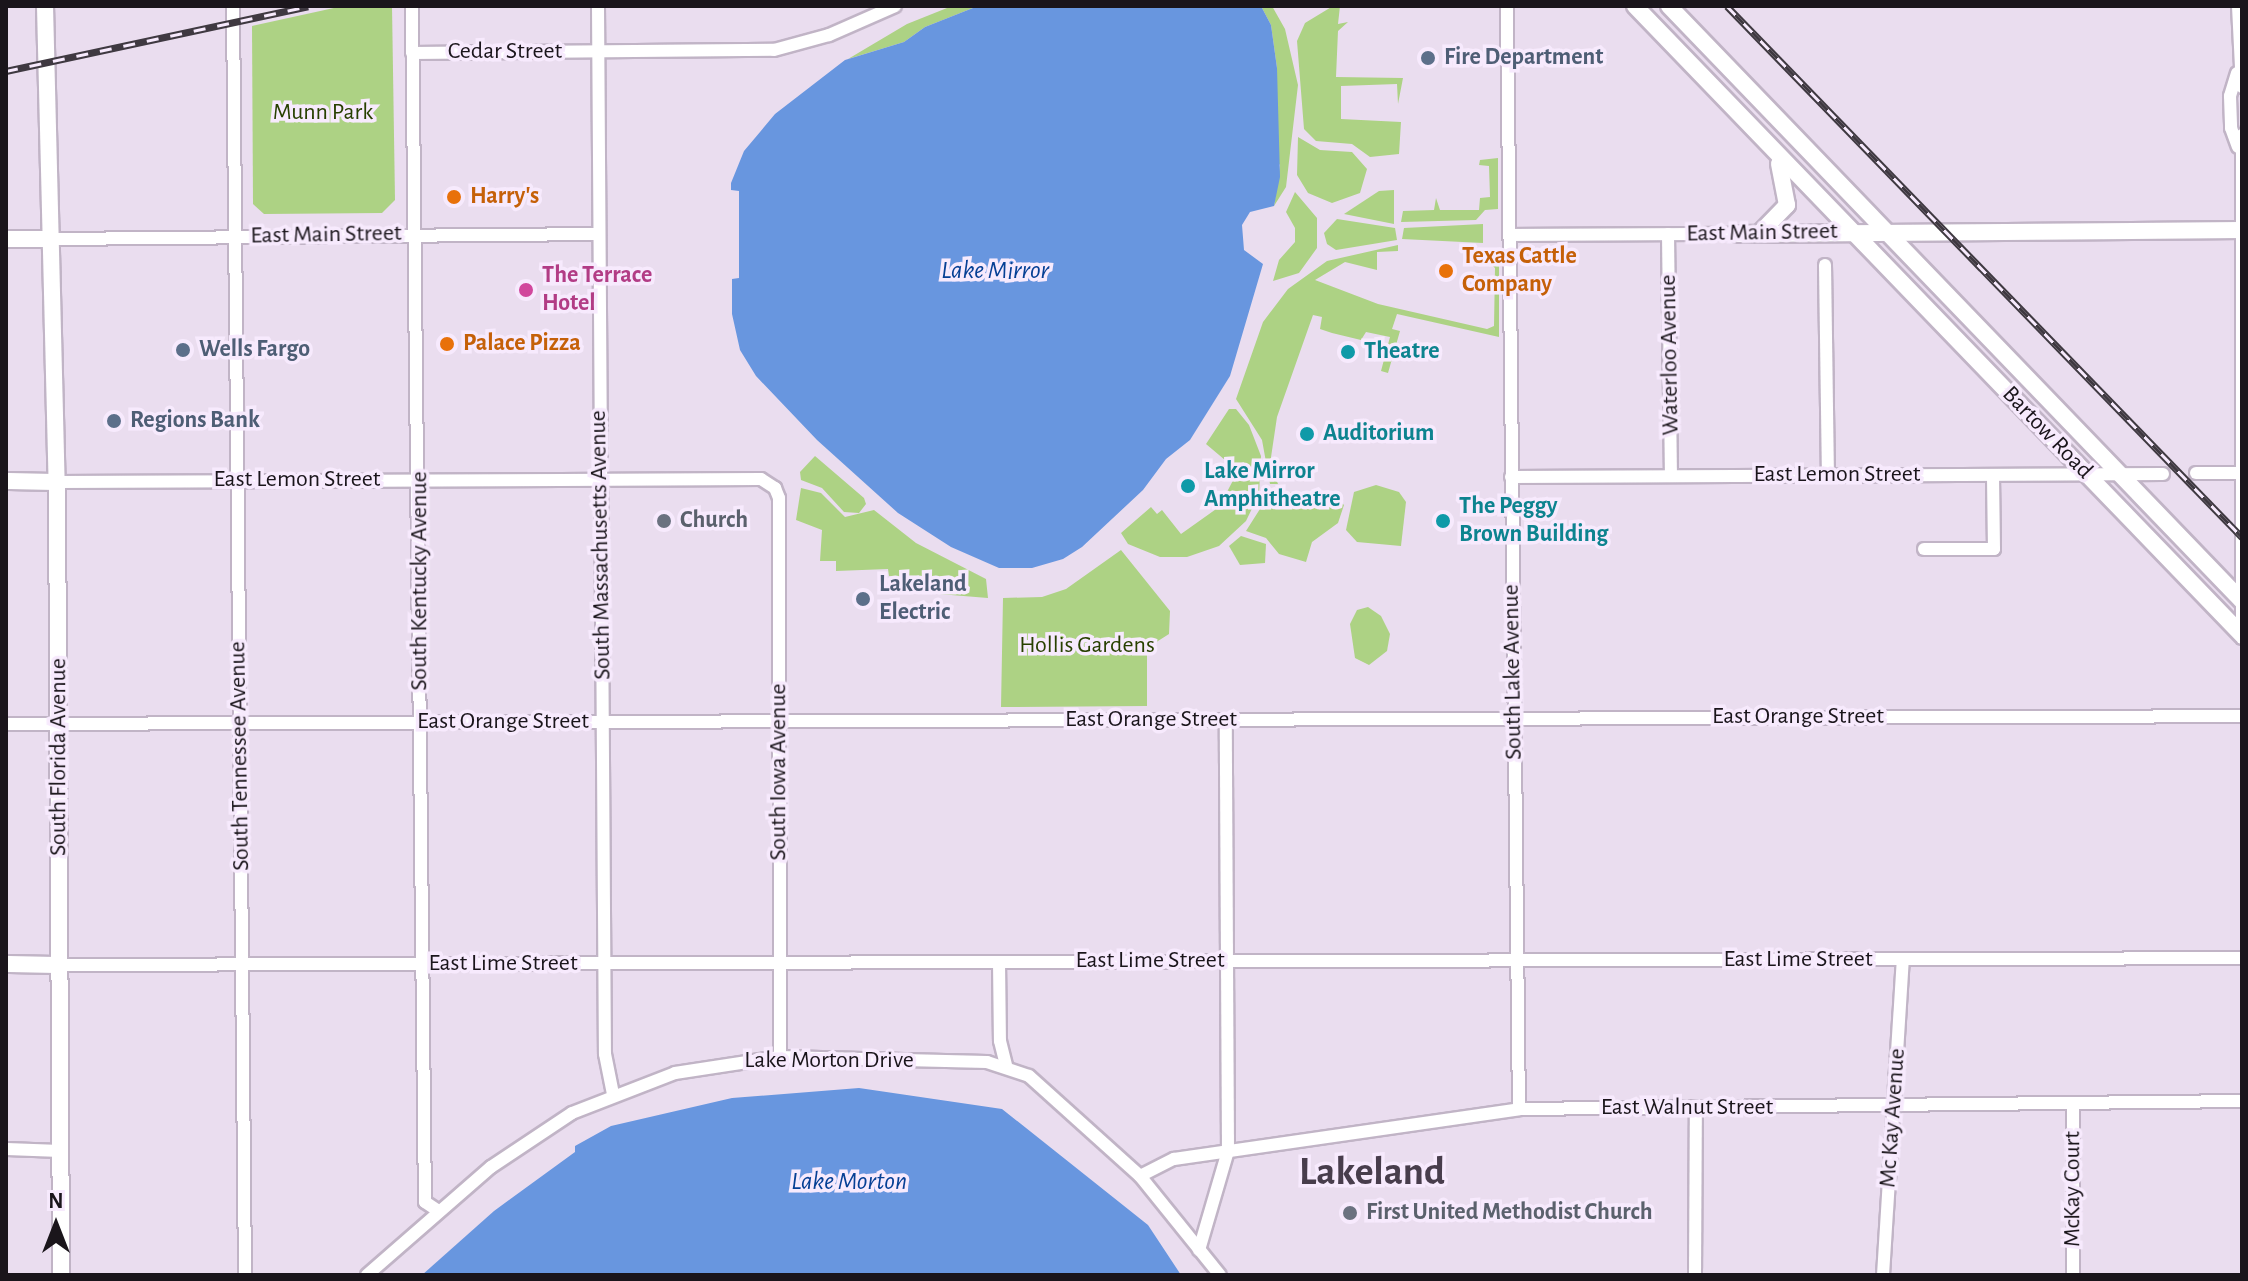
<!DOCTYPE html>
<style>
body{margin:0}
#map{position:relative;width:2248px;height:1281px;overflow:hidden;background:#eaddef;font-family:"Alegreya Sans",sans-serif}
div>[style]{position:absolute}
.green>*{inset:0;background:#add284}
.water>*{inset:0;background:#6896df}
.roads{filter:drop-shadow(2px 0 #c1b4c6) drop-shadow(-2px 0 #c1b4c6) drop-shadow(0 2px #c1b4c6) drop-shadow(0 -2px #c1b4c6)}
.minor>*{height:12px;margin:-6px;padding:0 6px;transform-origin:6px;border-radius:6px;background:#fff}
.major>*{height:16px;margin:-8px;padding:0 8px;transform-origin:8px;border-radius:8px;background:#fff}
.rail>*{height:7px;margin-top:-3.5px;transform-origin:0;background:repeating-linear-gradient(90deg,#f7eafd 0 12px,#3f3941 0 24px);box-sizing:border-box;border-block:2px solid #3f3941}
.dots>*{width:22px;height:22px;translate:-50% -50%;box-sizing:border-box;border:4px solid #f7eafd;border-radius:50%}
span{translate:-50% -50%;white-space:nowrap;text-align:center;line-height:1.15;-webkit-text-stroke:7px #f7eafd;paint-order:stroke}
.street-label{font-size:24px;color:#1a151b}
.service-label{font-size:24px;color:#4e5e75;font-weight:700}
.left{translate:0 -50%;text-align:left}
.park-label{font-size:24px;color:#284000}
.food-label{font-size:24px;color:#c56008;font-weight:700}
.hotel-label{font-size:24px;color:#b23c85;font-weight:700}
.culture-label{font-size:24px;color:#0d838f;font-weight:700}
.worship-label{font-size:24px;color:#5b616d;font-weight:700}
.water-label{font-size:26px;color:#064095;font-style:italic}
.town-label{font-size:40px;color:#483d4c;font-weight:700}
.frame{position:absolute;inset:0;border:8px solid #1a151b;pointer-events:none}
.north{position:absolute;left:16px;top:1185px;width:80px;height:80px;-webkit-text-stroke:6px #f7eafd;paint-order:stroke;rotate:0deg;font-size:22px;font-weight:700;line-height:32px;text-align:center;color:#1a151b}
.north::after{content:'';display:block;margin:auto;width:28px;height:36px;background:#1a151b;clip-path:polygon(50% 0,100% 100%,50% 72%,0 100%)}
</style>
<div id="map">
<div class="green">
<div style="clip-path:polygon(343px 6px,392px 6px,395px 200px,382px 213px,264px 214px,253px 204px,252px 26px)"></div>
<div style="clip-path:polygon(952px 6px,978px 6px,925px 27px,904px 42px,848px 59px,907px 24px)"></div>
<div style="clip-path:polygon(1261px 6px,1272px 6px,1285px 29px,1298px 85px,1286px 187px,1274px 206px,1280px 165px,1276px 160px,1277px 68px,1271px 25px)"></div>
<div style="clip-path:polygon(1333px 6px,1340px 6px,1338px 24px,1348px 22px,1338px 31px,1336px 77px,1403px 78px,1398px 104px,1397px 84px,1341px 86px,1341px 119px,1401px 122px,1399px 154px,1370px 157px,1352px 144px,1316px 141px,1304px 129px,1297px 41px,1305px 23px)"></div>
<div style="clip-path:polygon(1298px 137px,1320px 150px,1352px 152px,1367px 169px,1360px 193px,1332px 203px,1308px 193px,1297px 175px)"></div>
<div style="clip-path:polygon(1498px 158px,1498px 209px,1485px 210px,1476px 220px,1401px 222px,1403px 211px,1434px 210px,1436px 198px,1440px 210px,1479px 210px,1480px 198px,1490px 197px,1489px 166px,1479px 165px,1480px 160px)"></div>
<div style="clip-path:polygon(1394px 190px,1394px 224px,1344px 214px,1379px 191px)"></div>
<div style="clip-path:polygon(1295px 192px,1317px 218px,1317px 248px,1299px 273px,1273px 281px,1279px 260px,1295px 242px,1295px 228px,1286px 212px)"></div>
<div style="clip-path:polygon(1337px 219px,1395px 228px,1397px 240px,1336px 250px,1327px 244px,1324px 233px)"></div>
<div style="clip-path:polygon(1483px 224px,1483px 243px,1402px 239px,1404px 228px)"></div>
<div style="clip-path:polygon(1398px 245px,1398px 251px,1377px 252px,1377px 270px,1345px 262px,1315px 280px,1378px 304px,1487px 329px,1494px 326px,1495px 268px,1489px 262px,1491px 251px,1499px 252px,1499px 337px,1397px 314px,1392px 329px,1400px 331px,1388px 373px,1381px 371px,1390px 337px,1366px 332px,1361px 340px,1332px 333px,1320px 329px,1322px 317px,1313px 315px,1277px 417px,1270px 464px,1278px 484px,1270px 484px,1262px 440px,1236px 399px,1263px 322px,1288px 289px,1327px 261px)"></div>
<div style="clip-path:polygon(1229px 409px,1236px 409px,1249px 425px,1261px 456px,1259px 494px,1246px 521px,1219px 546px,1187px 557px,1160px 557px,1128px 544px,1121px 533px,1151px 507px,1157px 514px,1162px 510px,1181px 534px,1219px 507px,1238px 471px,1206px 444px)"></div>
<div style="clip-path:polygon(815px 456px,864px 498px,866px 504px,859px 513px,844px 512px,822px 488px,801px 480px,800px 472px)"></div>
<div style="clip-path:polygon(1376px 485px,1399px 492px,1406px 502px,1401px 546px,1357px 542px,1346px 530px,1354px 492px)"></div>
<div style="clip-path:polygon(801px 488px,821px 493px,845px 517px,874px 510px,916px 543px,986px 579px,988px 598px,902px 591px,903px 577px,889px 576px,888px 569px,836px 571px,836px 561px,820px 561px,822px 530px,796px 520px)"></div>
<div style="clip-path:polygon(1272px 490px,1337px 498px,1344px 505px,1338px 523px,1312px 542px,1306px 562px,1279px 554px,1266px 538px,1246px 531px)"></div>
<div style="clip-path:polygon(1241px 536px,1266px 544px,1265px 563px,1240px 565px,1229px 546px)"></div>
<div style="clip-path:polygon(1121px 550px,1170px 611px,1169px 634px,1147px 648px,1147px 706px,1001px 707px,1003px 598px,1042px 597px,1066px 589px)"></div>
<div style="clip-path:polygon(1368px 607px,1381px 616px,1390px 634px,1387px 651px,1369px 665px,1355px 658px,1350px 624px,1357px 610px)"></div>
</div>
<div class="water">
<div style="clip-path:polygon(978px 6px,1261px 6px,1271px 25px,1277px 68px,1280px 177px,1274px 206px,1250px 212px,1242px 225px,1244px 250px,1263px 264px,1230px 376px,1190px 440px,1166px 459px,1143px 490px,1082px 547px,1063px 559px,1032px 568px,999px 568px,951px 547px,898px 513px,817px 440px,756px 376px,740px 350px,732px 314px,732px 279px,739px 278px,739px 191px,731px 190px,731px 183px,744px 151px,775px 114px,845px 60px,904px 42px,925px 27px)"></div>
<div style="clip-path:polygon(859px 1088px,1002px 1109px,1148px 1225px,1181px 1275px,422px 1275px,494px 1211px,575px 1152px,575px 1146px,611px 1126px,732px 1098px)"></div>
</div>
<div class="roads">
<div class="minor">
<div style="left:233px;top:6px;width:1269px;rotate:89.46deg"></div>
<div style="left:412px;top:6px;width:1196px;rotate:89.38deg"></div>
<div style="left:425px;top:1202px;width:14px;rotate:34deg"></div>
<div style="left:598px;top:6px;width:1048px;rotate:89.62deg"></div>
<div style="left:605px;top:1054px;width:41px;rotate:78.7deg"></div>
<div style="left:1507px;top:6px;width:1103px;rotate:89.38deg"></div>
<div style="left:2238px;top:6px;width:81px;rotate:87.2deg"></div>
<div style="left:412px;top:53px;width:362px;rotate:-0.5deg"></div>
<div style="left:774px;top:50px;width:57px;rotate:-15.3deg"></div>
<div style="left:829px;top:35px;width:72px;rotate:-23.7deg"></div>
<div style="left:2237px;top:73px;width:24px;rotate:107deg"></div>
<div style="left:2230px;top:96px;width:32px;rotate:88deg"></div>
<div style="left:2231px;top:128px;width:20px;rotate:70deg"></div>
<div style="left:1668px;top:234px;width:241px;rotate:89.3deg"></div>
<div style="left:1510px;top:235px;width:228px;rotate:-0.3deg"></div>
<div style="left:52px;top:239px;width:547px;rotate:-0.52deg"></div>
<div style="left:1825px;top:265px;width:210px;rotate:89.2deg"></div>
<div style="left:2196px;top:473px;width:46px"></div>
<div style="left:1511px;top:477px;width:652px;rotate:-0.26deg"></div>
<div style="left:57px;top:482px;width:704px;rotate:-0.24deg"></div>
<div style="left:761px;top:479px;width:17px;rotate:33deg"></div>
<div style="left:775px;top:488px;width:11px;rotate:68deg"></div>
<div style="left:779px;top:498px;width:559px;rotate:89.9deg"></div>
<div style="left:1924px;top:549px;width:70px"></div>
<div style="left:1994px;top:549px;width:74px;rotate:-90.8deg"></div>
<div style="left:2242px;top:638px;width:503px;rotate:-90deg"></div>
<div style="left:6px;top:724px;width:2236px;rotate:-0.2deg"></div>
<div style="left:999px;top:962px;width:79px;rotate:89.3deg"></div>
<div style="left:1000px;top:1041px;width:25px;rotate:76deg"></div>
<div style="left:59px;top:965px;width:2183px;rotate:-0.18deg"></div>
<div style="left:6px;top:1149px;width:55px;rotate:2.1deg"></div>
<div style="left:1140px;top:1176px;width:38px;rotate:-27deg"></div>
<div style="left:1174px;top:1159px;width:349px;rotate:-8.2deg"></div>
<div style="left:1519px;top:1109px;width:723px;rotate:-0.63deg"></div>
<div style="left:1199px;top:1250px;width:103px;rotate:-73.7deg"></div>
<div style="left:1228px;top:1151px;width:431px;rotate:-90.3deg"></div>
<div style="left:367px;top:1275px;width:164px;rotate:-41.1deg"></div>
<div style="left:491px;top:1167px;width:97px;rotate:-33.7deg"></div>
<div style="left:572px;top:1113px;width:110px;rotate:-21.2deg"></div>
<div style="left:675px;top:1073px;width:106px;rotate:-8.7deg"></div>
<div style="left:780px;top:1057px;width:207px;rotate:1.4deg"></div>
<div style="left:987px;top:1062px;width:44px;rotate:18.4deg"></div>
<div style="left:1029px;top:1076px;width:149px;rotate:42deg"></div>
<div style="left:1140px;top:1176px;width:127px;rotate:51.1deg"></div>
<div style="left:1695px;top:1275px;width:167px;rotate:-89.7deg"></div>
<div style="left:1883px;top:1275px;width:316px;rotate:-86.4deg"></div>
<div style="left:2073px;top:1275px;width:171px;rotate:-90deg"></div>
</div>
<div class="major">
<div style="left:45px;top:6px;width:476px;rotate:88.6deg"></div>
<div style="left:57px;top:482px;width:793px;rotate:89.71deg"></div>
<div style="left:1635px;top:6px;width:874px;rotate:46.02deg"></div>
<div style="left:1669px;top:6px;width:826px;rotate:46.08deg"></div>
<div style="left:1760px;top:233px;width:39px;rotate:-46deg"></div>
<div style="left:1787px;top:205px;width:42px;rotate:-101deg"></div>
<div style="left:1738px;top:234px;width:504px;rotate:-0.45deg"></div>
<div style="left:6px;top:239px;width:46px"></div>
<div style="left:6px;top:481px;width:51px;rotate:1.1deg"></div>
<div style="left:6px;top:964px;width:53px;rotate:1.1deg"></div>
</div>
</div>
<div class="rail">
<div style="left:1727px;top:6px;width:740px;rotate:45.88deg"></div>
<div style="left:6px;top:71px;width:309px;rotate:-12.1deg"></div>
</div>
<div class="dots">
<div style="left:1428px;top:58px;background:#5c6f8a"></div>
<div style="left:454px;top:197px;background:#e8710a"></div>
<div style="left:1446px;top:271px;background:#e8710a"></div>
<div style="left:526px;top:290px;background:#d1479c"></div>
<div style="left:447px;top:344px;background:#e8710a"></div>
<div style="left:183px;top:350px;background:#5c6f8a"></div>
<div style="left:1348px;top:352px;background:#0f9aa8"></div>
<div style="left:114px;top:421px;background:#5c6f8a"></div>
<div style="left:1307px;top:434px;background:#0f9aa8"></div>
<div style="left:1188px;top:486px;background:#0f9aa8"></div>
<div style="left:664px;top:521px;background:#6b7280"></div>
<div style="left:1443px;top:521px;background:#0f9aa8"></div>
<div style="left:863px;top:599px;background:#5c6f8a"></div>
<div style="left:1350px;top:1213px;background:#6b7280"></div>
</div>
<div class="street-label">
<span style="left:505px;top:52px">Cedar Street</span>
<span style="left:1762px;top:233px;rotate:-1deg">East Main Street</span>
<span style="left:326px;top:235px;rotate:-1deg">East Main Street</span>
<span style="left:1670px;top:355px;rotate:-91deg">Waterloo Avenue</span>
<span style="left:2047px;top:433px;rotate:46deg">Bartow Road</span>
<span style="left:1837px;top:475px">East Lemon Street</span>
<span style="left:297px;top:480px">East Lemon Street</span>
<span style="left:601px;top:545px;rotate:-91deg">South Massachusetts Avenue</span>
<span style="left:420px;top:581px;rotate:-90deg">South Kentucky Avenue</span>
<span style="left:1513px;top:672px;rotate:-91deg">South Lake Avenue</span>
<span style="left:1798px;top:717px">East Orange Street</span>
<span style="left:1151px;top:720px">East Orange Street</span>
<span style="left:503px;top:722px">East Orange Street</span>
<span style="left:240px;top:756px;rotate:-91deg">South Tennessee Avenue</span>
<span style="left:59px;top:757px;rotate:-90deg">South Florida Avenue</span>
<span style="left:779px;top:772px;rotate:-90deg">South Iowa Avenue</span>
<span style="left:1798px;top:960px">East Lime Street</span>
<span style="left:1150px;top:961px">East Lime Street</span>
<span style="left:503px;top:964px">East Lime Street</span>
<span style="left:829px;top:1061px">Lake Morton Drive</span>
<span style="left:1687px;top:1108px">East Walnut Street</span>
<span style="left:1893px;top:1118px;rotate:-86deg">Mc Kay Avenue</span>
<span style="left:2073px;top:1189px;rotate:-90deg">McKay Court</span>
</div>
<div class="service-label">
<span class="left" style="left:1444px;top:58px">Fire Department</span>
<span class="left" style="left:199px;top:350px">Wells Fargo</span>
<span class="left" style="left:130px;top:421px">Regions Bank</span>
<span class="left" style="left:879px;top:599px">Lakeland<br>Electric</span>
</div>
<div class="park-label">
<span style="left:323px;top:113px">Munn Park</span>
<span style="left:1087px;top:646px">Hollis Gardens</span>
</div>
<div class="food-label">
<span class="left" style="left:470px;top:197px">Harry's</span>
<span class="left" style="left:1462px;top:271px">Texas Cattle<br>Company</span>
<span class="left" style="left:463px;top:344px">Palace Pizza</span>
</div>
<div class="hotel-label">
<span class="left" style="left:542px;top:290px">The Terrace<br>Hotel</span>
</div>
<div class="culture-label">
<span class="left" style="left:1364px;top:352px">Theatre</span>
<span class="left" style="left:1323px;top:434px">Auditorium</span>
<span class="left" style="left:1204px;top:486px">Lake Mirror<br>Amphitheatre</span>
<span class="left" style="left:1459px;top:521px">The Peggy<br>Brown Building</span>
</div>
<div class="worship-label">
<span class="left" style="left:680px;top:521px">Church</span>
<span class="left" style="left:1366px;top:1213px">First United Methodist Church</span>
</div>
<div class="water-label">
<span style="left:995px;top:271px">Lake Mirror</span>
<span style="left:849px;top:1182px">Lake Morton</span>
</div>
<div class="town-label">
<span style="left:1372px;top:1172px">Lakeland</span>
</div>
<div class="frame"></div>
<div class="north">N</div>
</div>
